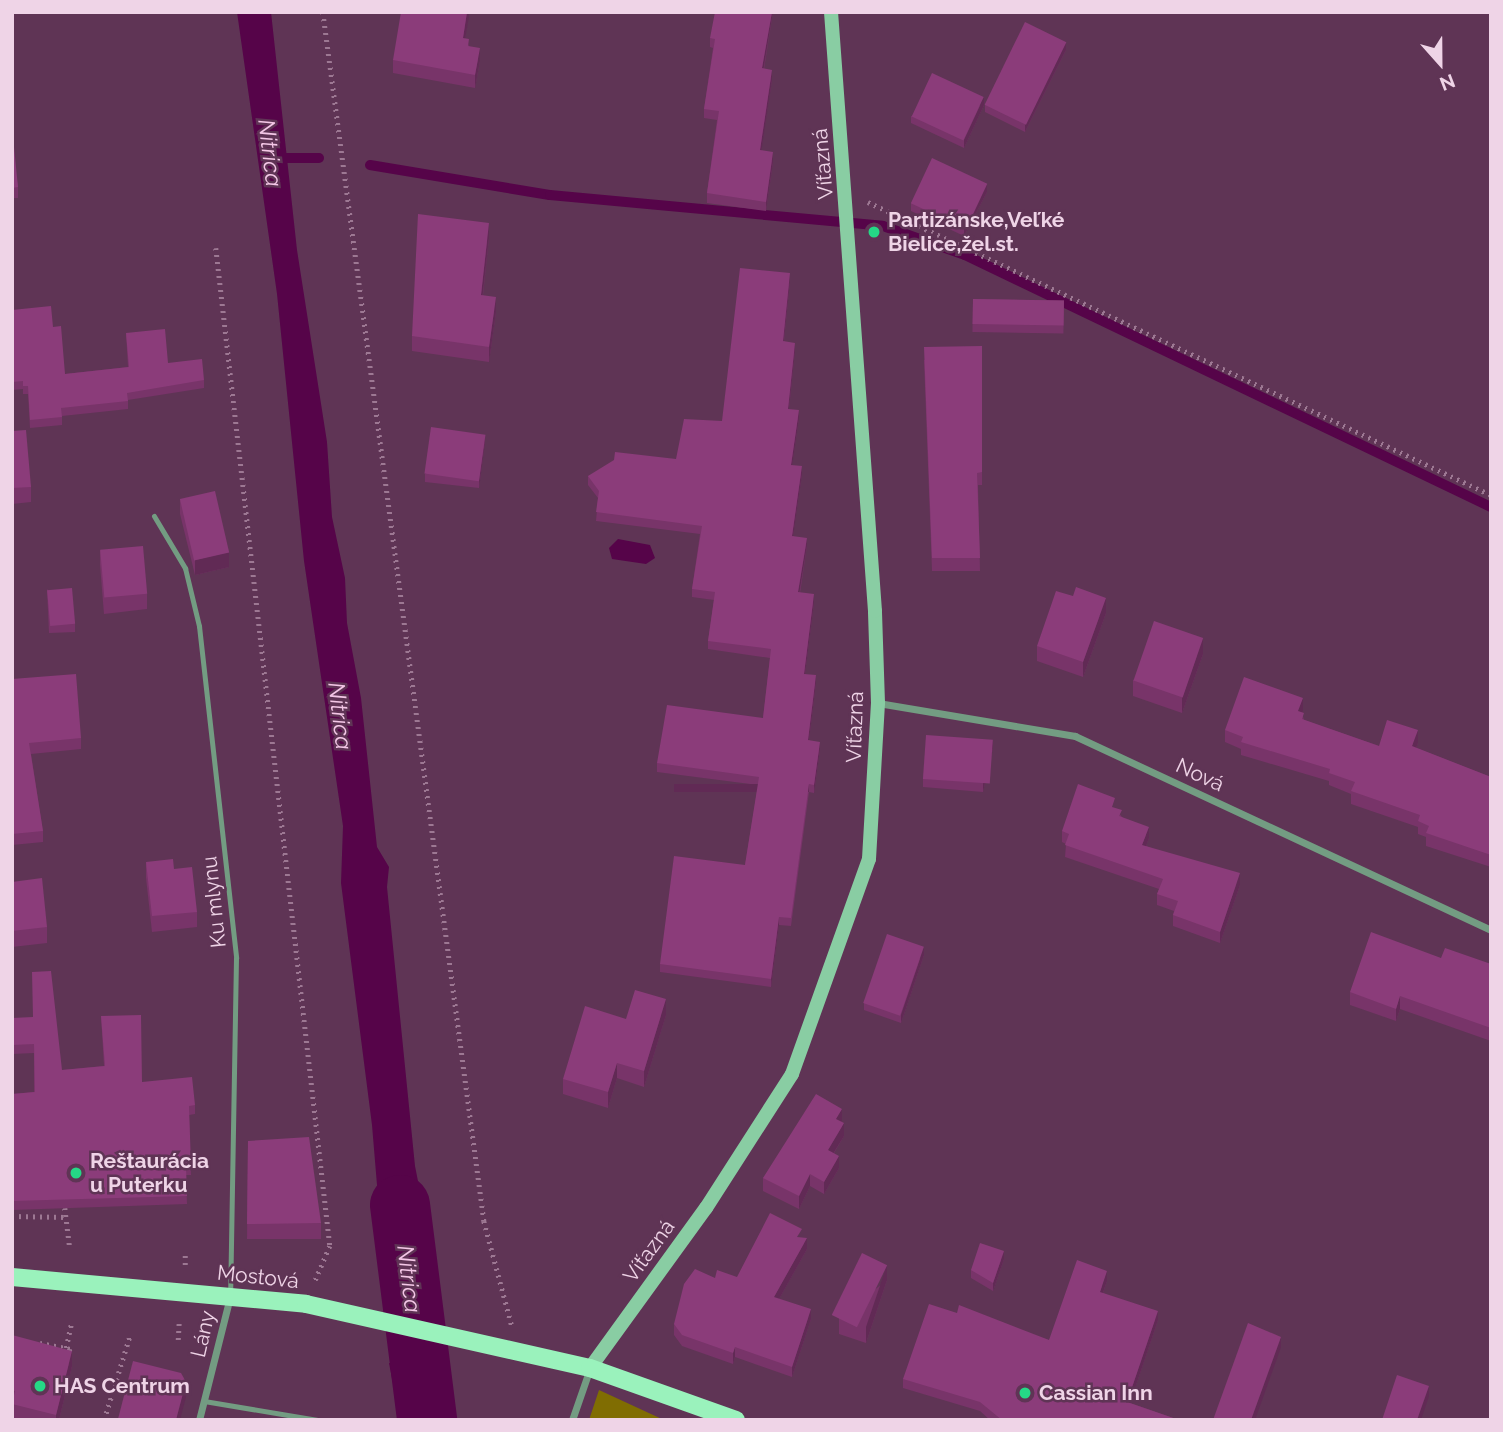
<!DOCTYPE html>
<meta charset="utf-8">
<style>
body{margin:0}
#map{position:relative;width:1503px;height:1432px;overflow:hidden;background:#5f3455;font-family:Raleway,sans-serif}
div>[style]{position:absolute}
.green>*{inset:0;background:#806d02}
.water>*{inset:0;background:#560449}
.stream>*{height:10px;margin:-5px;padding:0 5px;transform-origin:5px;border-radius:5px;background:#560449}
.river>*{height:60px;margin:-30px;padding:0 30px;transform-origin:30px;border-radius:30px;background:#560449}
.path>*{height:4.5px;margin-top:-2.25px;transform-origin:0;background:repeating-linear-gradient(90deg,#9d7893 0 2px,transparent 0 7px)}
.service>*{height:5px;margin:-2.5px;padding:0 2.5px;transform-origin:2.5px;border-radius:2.5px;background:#739c82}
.minor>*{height:7px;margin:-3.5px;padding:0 3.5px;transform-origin:3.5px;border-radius:3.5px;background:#739c82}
.secondary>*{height:14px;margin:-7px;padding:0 7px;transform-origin:7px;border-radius:7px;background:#89cda3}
.primary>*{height:18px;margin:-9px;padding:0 9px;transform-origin:9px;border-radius:9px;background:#9af2bc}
.wall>*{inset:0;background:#783469;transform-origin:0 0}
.shaded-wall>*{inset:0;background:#612a55;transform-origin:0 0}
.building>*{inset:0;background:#8b3c7a;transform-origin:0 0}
.dots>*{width:19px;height:19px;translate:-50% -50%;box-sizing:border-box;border:4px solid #5f3455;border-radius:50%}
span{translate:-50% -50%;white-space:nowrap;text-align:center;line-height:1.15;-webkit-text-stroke:5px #5f3455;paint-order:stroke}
.street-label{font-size:21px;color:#efd4e7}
.poi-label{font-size:21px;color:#efd4e7;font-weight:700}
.left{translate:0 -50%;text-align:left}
.water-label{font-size:23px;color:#f4c7e7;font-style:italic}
.frame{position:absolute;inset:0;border:14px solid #efd4e7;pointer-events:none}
.north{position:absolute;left:1405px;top:28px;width:70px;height:70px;-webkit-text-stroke:5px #5f3455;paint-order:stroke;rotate:159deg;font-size:19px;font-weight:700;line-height:28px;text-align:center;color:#efd4e7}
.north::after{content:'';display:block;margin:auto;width:24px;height:32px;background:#efd4e7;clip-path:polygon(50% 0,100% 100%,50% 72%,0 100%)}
</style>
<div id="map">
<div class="green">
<div style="clip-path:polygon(599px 1390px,664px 1420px,589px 1420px)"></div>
</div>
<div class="water">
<div style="clip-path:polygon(237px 12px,271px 12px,297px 250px,327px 442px,332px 517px,345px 578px,347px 623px,361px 698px,377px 847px,389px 867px,387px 887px,415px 1166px,440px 1292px,385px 1281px,372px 1125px,341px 883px,343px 826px,304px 561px,277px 294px)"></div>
<div style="clip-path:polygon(618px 539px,650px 545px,655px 558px,646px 564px,612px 559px,609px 548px)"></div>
<div style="clip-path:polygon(389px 1363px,450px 1375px,455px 1420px,400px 1420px)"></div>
</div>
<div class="stream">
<div style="left:278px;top:158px;width:41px"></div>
<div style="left:370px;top:165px;width:182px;rotate:9.5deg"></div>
<div style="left:550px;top:195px;width:334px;rotate:5.3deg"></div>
<div style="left:883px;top:226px;width:87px;rotate:19.5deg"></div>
<div style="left:965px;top:255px;width:583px;rotate:25.6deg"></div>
</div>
<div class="river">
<div style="left:400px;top:1205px;width:217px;rotate:82.8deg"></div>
</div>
<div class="path">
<div style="left:323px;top:12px;width:1220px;rotate:82.41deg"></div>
<div style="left:484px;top:1221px;width:109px;rotate:75.1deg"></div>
<div style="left:868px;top:202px;width:688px;rotate:25.19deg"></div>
<div style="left:216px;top:248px;width:1004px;rotate:83.48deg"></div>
<div style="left:330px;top:1246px;width:38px;rotate:113deg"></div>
<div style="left:65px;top:1208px;width:38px;rotate:83deg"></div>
<div style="left:12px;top:1216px;width:55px;rotate:1deg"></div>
<div style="left:185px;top:1265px;width:12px;rotate:-90deg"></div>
<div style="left:178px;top:1340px;width:17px;rotate:-87deg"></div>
<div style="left:40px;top:1343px;width:31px;rotate:11deg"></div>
<div style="left:70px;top:1349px;width:6px;rotate:99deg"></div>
<div style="left:66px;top:1348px;width:24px;rotate:-78deg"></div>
<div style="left:104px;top:1420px;width:89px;rotate:-73deg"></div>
</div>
<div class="service">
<div style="left:154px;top:516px;width:61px;rotate:59.2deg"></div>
<div style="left:185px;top:568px;width:60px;rotate:76.4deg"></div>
<div style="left:199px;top:626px;width:334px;rotate:83.6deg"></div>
<div style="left:236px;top:958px;width:335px;rotate:91deg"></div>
<div style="left:204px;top:1401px;width:115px;rotate:9.5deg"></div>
</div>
<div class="minor">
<div style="left:878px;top:703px;width:200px;rotate:9.5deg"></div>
<div style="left:1075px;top:736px;width:459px;rotate:25deg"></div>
<div style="left:199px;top:1420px;width:127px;rotate:-75.9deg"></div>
<div style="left:572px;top:1420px;width:55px;rotate:-70.9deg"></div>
</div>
<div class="secondary">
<div style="left:590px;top:1368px;width:198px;rotate:-54.1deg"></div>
<div style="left:706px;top:1208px;width:159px;rotate:-57.3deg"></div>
<div style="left:792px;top:1074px;width:228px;rotate:-70.3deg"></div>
<div style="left:869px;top:859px;width:156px;rotate:-86.7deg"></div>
<div style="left:878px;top:703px;width:92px;rotate:-91.9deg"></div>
<div style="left:875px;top:611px;width:601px;rotate:-94.2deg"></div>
</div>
<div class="primary">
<div style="left:12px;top:1277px;width:295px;rotate:5.2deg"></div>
<div style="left:306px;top:1304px;width:291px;rotate:12.7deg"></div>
<div style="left:590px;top:1368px;width:155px;rotate:19.6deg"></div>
</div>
<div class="wall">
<div style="clip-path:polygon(469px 12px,465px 38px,469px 46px,480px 61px,475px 88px,393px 73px,393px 60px)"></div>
<div style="clip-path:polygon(773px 12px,764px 69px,772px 80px,761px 151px,773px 162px,766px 211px,707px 203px,707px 193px,717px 120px,704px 118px,704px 109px,713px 48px,710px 47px,710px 38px)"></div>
<div style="clip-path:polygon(1066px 50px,1025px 132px,985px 112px,985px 105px)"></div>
<div style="clip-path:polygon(984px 105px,964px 148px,911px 123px,911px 116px)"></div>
<div style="clip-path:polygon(12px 147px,18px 187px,18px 198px,12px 198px)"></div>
<div style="clip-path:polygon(987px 192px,964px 236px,911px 211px,911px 203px)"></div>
<div style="clip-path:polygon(489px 238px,483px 295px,496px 312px,489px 362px,412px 351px,412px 336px)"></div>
<div style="clip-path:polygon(790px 281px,784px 341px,795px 351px,789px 409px,799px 419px,792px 465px,802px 474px,793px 536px,807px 546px,800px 593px,814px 603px,805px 674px,816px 683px,809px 740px,820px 750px,814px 793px,809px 792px,791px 926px,779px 925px,771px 987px,660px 972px,660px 964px,745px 865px,758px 785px,657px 772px,657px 763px,763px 718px,770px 658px,708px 649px,708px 641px,714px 600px,692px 597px,692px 589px,700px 534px,596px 521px,598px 498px,588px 485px,588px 476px,676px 459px,722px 421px)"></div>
<div style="left:973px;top:299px;width:91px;height:33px;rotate:1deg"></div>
<div style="clip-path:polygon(12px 310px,53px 327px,65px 374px,128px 367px,126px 333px,168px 363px,204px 380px,204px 388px,128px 400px,128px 409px,62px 416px,62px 425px,30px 428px,28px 394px,23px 394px,23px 389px,12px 390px)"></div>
<div style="clip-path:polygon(982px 346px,982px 485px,978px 485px,980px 571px,932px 571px,924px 360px)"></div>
<div style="clip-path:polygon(12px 431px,31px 487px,31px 502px,12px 504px)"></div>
<div style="clip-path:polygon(485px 442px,479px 488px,425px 482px,425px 474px)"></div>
<div style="clip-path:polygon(180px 499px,229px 567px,195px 575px,180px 514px)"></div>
<div style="clip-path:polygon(100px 550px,147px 594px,147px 609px,104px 614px,100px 565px)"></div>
<div style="clip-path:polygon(47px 589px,75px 624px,75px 632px,49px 633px)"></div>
<div style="clip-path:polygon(1106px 613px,1083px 677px,1037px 661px,1037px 646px)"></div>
<div style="clip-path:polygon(1203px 654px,1182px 713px,1133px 696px,1133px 680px)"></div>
<div style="clip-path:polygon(12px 679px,81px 738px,81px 749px,31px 754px,43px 831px,43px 842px,12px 845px)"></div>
<div style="clip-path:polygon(1303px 711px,1302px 713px,1304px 720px,1379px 746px,1418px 743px,1416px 748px,1491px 777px,1491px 867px,1426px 846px,1426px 837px,1418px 834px,1418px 827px,1351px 804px,1351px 794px,1329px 785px,1329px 781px,1241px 755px,1241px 749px,1225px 742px,1225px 730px)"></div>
<div style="clip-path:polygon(993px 748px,983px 792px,923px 787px,923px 779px)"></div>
<div style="clip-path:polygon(1115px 808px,1122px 817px,1149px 838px,1146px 846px,1240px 885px,1220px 943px,1173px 926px,1173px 915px,1174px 911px,1157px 905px,1157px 894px,1159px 889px,1065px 857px,1066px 844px,1062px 842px,1062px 831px)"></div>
<div style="clip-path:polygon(146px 862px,197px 912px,197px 927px,152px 932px,146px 878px)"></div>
<div style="clip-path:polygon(12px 882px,47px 927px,47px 943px,12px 947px)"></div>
<div style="clip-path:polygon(924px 955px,901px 1023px,864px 1010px,864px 1003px)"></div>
<div style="clip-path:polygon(1441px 958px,1491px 964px,1491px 1041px,1400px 1009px,1396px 1021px,1350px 1005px,1350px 992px)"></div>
<div style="clip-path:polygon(666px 1015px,644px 1087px,617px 1078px,608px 1108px,563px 1094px,563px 1079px,626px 1019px)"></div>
<div style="clip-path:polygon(101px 1016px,142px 1082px,195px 1105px,195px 1114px,189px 1115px,191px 1175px,186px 1175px,187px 1204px,12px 1210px,12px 1094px,34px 1092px,34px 1053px,12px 1054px,12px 1018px,62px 1070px,104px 1066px)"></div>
<div style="clip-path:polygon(842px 1121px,844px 1136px,834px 1153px,839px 1168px,824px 1194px,810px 1186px,799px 1209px,763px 1191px,763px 1178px)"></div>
<div style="clip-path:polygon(248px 1141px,321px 1223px,321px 1239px,247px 1239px)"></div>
<div style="clip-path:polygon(802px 1238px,807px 1249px,779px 1299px,811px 1319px,792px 1377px,735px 1357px,733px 1364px,682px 1346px,674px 1335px,674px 1324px,715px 1278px,737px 1277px)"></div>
<div style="clip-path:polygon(1004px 1259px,993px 1291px,971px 1278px,971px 1270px)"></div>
<div style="clip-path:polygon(887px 1280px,866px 1343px,839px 1334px,839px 1318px)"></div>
<div style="clip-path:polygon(1107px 1281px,1103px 1293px,1158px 1320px,1130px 1403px,1179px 1420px,990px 1420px,980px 1411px,903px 1388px,903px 1379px,957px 1313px,1049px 1340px)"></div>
<div style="clip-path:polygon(12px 1335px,72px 1366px,59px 1420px,12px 1419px)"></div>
</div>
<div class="shaded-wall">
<div style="clip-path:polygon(467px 12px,469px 12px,469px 16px,463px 51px,463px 38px)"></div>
<div style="clip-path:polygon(772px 12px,773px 12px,762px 78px,762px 68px)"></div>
<div style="clip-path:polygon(1066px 42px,1066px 50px,1025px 132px,1025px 125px)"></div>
<div style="clip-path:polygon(480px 48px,480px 61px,475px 88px,475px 75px)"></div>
<div style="clip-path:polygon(772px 70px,772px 80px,760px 160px,760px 150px)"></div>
<div style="clip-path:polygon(984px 97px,984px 105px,964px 148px,964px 140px)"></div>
<div style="clip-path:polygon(773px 152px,773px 162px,766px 211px,766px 202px)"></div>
<div style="clip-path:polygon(987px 184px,987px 192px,964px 236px,964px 228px)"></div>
<div style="clip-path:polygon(489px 223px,489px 238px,481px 310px,481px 295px)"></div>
<div style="clip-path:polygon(790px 273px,790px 281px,783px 349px,783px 341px)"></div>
<div style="clip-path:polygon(496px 297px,496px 312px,489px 362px,489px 347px)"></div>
<div style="clip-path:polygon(795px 343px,795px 351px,788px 417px,788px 409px)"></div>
<div style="clip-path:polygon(799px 410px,799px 419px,791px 473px,791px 465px)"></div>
<div style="clip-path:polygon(485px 435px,485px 442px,479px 488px,479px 481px)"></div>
<div style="clip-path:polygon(802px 466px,802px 474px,792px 544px,792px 536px)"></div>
<div style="clip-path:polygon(807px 538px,807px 546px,798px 601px,798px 592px)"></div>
<div style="clip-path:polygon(229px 552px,229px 567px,195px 575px,195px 560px)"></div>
<div style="clip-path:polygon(814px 594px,814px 603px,804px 682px,804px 674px)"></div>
<div style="clip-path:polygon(1106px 598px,1106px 613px,1083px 677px,1083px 662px)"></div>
<div style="clip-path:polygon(1203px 638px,1203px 654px,1182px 713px,1182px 698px)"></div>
<div style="clip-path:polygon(816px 675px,816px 683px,808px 748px,808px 740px)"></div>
<div style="clip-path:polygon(1303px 698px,1303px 711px,1298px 724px,1298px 711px)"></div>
<div style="clip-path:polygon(1418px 730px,1418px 743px,1412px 759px,1412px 746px)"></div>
<div style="clip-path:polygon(993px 740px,993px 748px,983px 792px,983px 784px)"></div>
<div style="clip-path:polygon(820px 742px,820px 750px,814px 793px,814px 785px)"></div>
<div style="left:809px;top:784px;width:8px;height:135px;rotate:90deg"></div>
<div style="clip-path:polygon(1149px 827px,1149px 838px,1142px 857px,1142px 845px)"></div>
<div style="clip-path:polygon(1240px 873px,1240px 885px,1220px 943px,1220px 932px)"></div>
<div style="clip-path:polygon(779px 917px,779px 925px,771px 987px,771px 979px)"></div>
<div style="clip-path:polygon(924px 947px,924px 955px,901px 1023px,901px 1015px)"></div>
<div style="clip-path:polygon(1400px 996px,1400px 1009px,1396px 1021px,1396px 1009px)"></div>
<div style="clip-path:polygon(666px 999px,666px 1015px,644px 1087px,644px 1071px)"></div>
<div style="clip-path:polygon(617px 1063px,617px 1078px,608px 1108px,608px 1092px)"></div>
<div style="clip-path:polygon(842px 1109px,842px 1121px,836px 1131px,836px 1119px)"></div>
<div style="clip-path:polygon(844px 1123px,844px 1136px,828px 1162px,828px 1150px)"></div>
<div style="clip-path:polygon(839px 1156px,839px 1168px,824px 1194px,824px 1182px)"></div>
<div style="clip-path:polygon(810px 1174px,810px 1186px,799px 1209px,799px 1196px)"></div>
<div style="clip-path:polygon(807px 1238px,807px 1249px,774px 1308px,774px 1297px)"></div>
<div style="clip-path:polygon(1004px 1251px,1004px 1259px,993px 1291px,993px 1283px)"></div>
<div style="clip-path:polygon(887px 1265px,887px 1280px,866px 1343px,866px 1327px)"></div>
<div style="clip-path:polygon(1107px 1271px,1107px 1281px,1100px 1301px,1100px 1292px)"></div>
<div style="clip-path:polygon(811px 1309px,811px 1319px,792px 1377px,792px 1367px)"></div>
<div style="clip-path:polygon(1158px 1311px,1158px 1320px,1127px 1412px,1127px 1402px)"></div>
<div style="clip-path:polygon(1281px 1337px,1281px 1347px,1255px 1420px,1251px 1420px)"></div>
<div style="clip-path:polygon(735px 1347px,735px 1357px,733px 1364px,733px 1353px)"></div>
<div style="clip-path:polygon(72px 1351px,72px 1366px,59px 1420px,56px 1420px,56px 1415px)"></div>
<div style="clip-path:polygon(186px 1382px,186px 1397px,180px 1420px,176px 1420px)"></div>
<div style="clip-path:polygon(1429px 1386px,1429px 1396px,1421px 1420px,1417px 1420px)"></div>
</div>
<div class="building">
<div style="clip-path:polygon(401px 12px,467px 12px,463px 38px,469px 39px,468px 46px,480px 48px,475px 75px,393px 60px)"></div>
<div style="clip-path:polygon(715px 12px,772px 12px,762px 68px,772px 70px,760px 150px,773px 152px,766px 202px,707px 193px,719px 111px,704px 109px,715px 39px,710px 38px)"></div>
<div style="left:1025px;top:22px;width:46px;height:92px;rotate:26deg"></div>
<div style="left:932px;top:73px;width:57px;height:48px;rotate:25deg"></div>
<div style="clip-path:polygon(12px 147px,14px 147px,18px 187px,12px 188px)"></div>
<div style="left:932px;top:158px;width:61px;height:50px;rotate:25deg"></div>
<div style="clip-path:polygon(418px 214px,489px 223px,481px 295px,496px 297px,489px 347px,412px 336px)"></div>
<div style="clip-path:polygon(740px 268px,790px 273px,783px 341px,795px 343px,788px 409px,799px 410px,791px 465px,802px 466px,792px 536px,807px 538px,798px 592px,814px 594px,804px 674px,816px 675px,808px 740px,820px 742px,814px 785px,809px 784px,791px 918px,779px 917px,771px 979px,660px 964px,674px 856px,745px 865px,759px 777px,657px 763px,667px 705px,763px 718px,771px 649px,708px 641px,715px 592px,692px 589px,702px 526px,596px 512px,599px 491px,588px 476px,614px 460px,615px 452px,676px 459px,684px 419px,722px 421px)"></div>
<div style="left:973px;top:299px;width:91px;height:25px;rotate:1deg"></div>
<div style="clip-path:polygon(51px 306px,53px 327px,61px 326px,65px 374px,129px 367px,126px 333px,165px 329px,168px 363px,202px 359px,204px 380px,127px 393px,128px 401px,61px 408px,62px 417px,30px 420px,28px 386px,23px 386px,23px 381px,12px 382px,12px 310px)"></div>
<div style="clip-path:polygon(982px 346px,982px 472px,977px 473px,980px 558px,932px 558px,924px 347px)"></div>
<div style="left:431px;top:427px;width:55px;height:47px;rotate:8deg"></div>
<div style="clip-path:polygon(26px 430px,31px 487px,12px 488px,12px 431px)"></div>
<div style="left:215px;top:491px;width:63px;height:36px;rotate:77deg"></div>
<div style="left:143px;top:546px;width:48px;height:43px;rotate:85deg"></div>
<div style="clip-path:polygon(1076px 587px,1106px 598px,1083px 662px,1037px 646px,1056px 591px,1073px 596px)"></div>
<div style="left:72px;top:588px;width:36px;height:25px;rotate:85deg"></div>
<div style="left:1154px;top:621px;width:52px;height:63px;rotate:19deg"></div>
<div style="clip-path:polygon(76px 674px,81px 738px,29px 743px,43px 831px,12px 834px,12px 679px)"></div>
<div style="clip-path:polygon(1244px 677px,1303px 698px,1298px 711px,1304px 713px,1302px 719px,1379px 746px,1387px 720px,1418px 730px,1412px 746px,1491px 777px,1491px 855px,1426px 833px,1429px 826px,1418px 821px,1420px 815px,1351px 791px,1355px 782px,1329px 773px,1330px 769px,1241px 742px,1243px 737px,1225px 730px)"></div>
<div style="left:926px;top:735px;width:67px;height:44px;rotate:4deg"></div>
<div style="clip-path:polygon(1078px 784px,1115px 798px,1112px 807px,1122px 810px,1119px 816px,1149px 827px,1142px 845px,1240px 873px,1220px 932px,1173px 915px,1178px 901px,1157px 894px,1163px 879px,1065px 845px,1069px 834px,1062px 831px)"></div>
<div style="clip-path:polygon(173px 859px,174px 869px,192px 867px,197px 912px,152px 916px,146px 862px)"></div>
<div style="clip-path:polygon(42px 878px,47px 927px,12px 931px,12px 882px)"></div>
<div style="clip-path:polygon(1371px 932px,1441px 958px,1445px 948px,1491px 964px,1491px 976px,1489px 982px,1491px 983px,1491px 1028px,1400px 996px,1396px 1009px,1350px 992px)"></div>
<div style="left:887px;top:934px;width:39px;height:73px;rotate:19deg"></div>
<div style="clip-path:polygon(51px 971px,62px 1070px,105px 1066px,101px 1016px,141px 1015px,142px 1082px,192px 1077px,195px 1105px,189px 1106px,191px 1166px,186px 1166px,187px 1196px,12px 1201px,12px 1094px,35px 1092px,34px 1044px,12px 1045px,12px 1018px,33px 1017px,32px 972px)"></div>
<div style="clip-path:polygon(635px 990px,666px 999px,644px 1071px,617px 1063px,608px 1092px,563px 1079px,585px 1006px,626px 1019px)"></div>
<div style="clip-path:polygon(816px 1094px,842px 1109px,836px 1119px,844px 1123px,828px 1150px,839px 1156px,824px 1182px,810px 1174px,799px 1196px,763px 1178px)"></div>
<div style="clip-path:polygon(309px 1137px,321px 1223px,247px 1224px,248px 1141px)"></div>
<div style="clip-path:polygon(770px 1213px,802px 1229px,797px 1237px,807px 1238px,774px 1297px,811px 1309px,792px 1367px,735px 1347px,733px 1353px,682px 1335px,674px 1324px,684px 1284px,695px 1269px,715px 1278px,717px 1270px,737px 1277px)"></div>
<div style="clip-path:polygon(980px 1243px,1004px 1251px,993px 1283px,971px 1270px)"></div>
<div style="left:862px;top:1253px;width:28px;height:69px;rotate:26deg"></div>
<div style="clip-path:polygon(1077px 1260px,1107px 1271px,1100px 1292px,1158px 1311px,1127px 1402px,1179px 1420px,1002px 1420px,980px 1402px,903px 1379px,929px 1304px,957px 1313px,959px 1305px,1049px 1340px)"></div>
<div style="clip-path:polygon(1248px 1323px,1281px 1337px,1251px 1420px,1213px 1420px)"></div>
<div style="clip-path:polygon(12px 1335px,72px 1351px,56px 1415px,12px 1404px,15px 1391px,12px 1390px)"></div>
<div style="clip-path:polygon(133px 1361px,181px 1373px,186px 1382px,176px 1420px,118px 1419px)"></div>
<div style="clip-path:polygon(1397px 1375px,1429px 1386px,1417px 1420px,1382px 1420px)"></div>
</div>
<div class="dots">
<div style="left:874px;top:232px;background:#25d886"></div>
<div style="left:76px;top:1173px;background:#25d886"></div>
<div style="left:40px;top:1386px;background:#25d886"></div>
<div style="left:1025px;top:1393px;background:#25d886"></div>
</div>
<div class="street-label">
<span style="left:823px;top:164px;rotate:-95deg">Víťazná</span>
<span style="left:855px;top:727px;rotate:-88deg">Víťazná</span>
<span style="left:1200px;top:775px;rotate:25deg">Nová</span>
<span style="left:214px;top:902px;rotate:-96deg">Ku mlynu</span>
<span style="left:649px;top:1251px;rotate:-54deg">Víťazná</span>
<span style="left:258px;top:1277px;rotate:6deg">Mostová</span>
<span style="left:203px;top:1334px;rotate:-77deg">Lány</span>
</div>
<div class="poi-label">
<span class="left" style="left:888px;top:232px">Partizánske,Veľké<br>Bielice,žel.st.</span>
<span class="left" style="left:90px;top:1173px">Reštaurácia<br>u Puterku</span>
<span class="left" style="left:54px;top:1386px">HAS Centrum</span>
<span class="left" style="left:1039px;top:1393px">Cassian Inn</span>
</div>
<div class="water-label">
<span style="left:270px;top:153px;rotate:83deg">Nitrica</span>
<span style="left:340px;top:716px;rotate:83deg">Nitrica</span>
<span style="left:409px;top:1279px;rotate:83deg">Nitrica</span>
</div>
<div class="frame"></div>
<div class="north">N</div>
</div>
